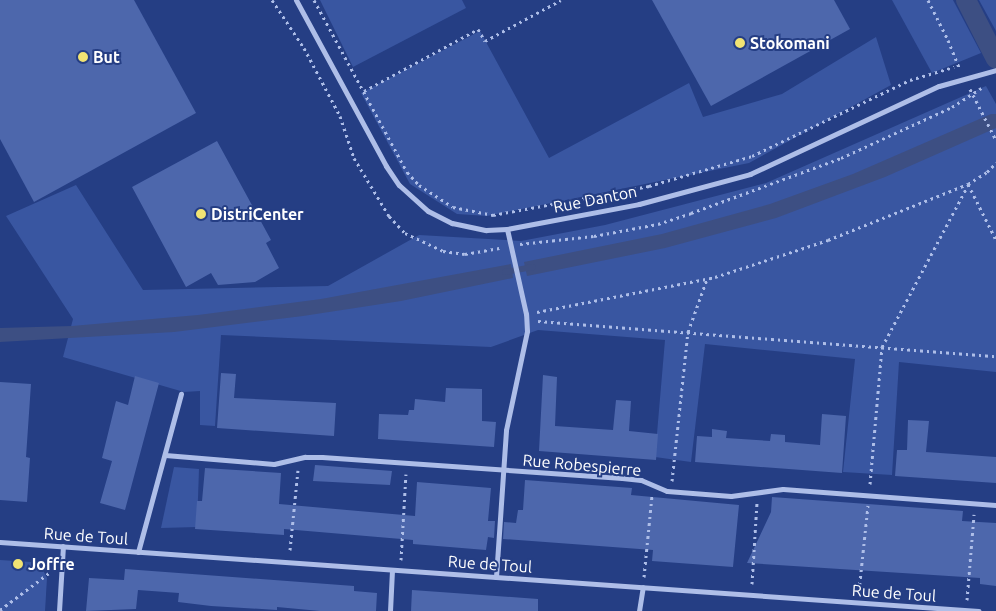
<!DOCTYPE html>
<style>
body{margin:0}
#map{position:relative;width:996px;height:611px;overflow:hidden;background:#253e84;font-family:Ubuntu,sans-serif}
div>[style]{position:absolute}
.green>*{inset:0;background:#3956a1}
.water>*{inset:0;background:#3d4f83}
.stream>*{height:5.5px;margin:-2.75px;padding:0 2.75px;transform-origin:2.75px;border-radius:2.75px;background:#3d4f83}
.canal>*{height:20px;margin:-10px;padding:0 10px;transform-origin:10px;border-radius:10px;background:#3d4f83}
.building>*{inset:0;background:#4d67ac}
.path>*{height:3px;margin-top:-1.5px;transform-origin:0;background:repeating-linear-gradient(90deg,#aebee8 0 2.5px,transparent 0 6.5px)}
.minor>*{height:5px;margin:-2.5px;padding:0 2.5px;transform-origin:2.5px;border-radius:2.5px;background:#aebee8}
.dots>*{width:14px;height:14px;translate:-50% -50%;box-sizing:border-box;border:2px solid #253e84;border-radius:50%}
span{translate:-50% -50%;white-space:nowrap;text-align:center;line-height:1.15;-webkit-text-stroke:4px #253e84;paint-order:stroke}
.poi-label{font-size:16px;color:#fff;font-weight:700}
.left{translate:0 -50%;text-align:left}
.street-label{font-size:16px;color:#fff}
</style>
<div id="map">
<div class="green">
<div style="clip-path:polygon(320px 0,462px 0,466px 8px,353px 67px)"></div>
<div style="clip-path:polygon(892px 0,953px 0,981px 53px,932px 73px)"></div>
<div style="clip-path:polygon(979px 0,996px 0,996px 31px)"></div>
<div style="clip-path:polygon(480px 31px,549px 158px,689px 83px,703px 117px,782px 94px,876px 37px,891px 85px,749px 163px,487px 216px,457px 214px,410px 184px,361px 93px)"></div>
<div style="clip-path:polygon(986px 86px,996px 104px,996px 372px,899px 362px,892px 475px,843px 472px,855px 359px,705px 344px,691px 462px,655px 457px,665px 340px,538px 330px,491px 347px,221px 335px,215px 426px,200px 425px,200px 391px,184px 392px,63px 357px,73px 319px,6px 216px,76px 185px,143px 290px,328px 286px,419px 235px,521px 241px,605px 225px,766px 183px)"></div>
<div style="clip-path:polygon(174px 467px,199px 469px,197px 527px,161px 528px)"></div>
<div style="clip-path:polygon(0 560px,31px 562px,41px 566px,47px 578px,45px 611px,0 611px)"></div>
</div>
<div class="water">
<div style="clip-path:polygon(991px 114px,996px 114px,996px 128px,885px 177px,776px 218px,665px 248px,527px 276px,524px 262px,662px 234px,770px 204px,853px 174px)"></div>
<div style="clip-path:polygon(511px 264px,513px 278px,401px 301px,303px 316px,174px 332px,0 342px,0 328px,72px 326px,198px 315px,321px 299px)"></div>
</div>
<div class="stream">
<div style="left:505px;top:272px;width:28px;rotate:-10deg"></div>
</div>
<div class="canal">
<div style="left:966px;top:0;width:66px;rotate:63deg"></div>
</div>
<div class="building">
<div style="clip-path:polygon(0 0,134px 0,196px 113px,34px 202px,0 139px)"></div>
<div style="clip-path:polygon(652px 0,834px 0,850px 29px,711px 106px)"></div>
<div style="clip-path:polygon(217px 141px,271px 240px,266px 243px,279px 268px,255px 282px,218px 285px,211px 273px,186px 287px,132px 187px)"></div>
<div style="clip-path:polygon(221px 373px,236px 374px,234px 398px,336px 403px,334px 436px,217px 428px)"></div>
<div style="clip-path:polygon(543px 375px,557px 377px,555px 426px,613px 430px,616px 400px,631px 401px,629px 431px,658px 434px,656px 460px,539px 451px)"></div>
<div style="clip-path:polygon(135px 376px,159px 383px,125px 510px,100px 503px,112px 461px,102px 458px,116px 401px,128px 405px)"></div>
<div style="clip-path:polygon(0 382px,31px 384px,26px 457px,30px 458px,27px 502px,0 500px)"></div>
<div style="clip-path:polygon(446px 388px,482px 389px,482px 421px,496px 422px,494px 447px,378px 439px,379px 414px,408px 415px,409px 410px,414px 410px,415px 399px,445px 402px)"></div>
<div style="clip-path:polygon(822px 414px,846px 416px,842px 473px,695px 462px,697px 436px,712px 437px,712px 429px,727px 431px,726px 438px,770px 441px,771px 434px,785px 435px,785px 442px,820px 445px)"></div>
<div style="clip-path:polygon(908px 420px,929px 421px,926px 452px,996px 457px,996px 483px,895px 476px,897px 450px,907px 450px)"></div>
<div style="clip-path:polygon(315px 465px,392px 471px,390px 485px,313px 481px)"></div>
<div style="clip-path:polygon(205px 468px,281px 473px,279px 504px,415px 516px,417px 482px,491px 488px,488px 521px,495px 521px,494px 538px,488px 537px,486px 550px,413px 544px,413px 540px,284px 529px,284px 535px,195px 529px,197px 501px,202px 501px)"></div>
<div style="clip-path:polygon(525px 480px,632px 488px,631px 495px,739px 505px,733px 567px,652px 561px,653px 550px,503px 539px,504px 522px,516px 523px,518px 510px,523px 510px)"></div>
<div style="clip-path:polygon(772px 497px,963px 511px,962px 521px,996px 523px,996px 586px,980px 584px,980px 578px,747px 563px,771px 512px)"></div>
<div style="clip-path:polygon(125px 569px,354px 586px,354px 591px,377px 593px,376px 611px,320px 611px,277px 607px,277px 610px,211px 606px,178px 602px,179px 593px,138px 590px,136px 609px,86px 611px,89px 578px,124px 580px)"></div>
<div style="clip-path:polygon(412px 590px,538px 599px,538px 611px,411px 611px)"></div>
</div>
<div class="path">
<div style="left:272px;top:0;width:58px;rotate:56.3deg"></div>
<div style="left:304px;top:48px;width:77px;rotate:62.1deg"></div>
<div style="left:340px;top:116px;width:44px;rotate:71.6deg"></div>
<div style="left:354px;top:158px;width:68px;rotate:58.9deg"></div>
<div style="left:389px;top:216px;width:23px;rotate:47deg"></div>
<div style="left:405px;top:233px;width:42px;rotate:25.3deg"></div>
<div style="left:443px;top:251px;width:22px;rotate:8deg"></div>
<div style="left:465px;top:254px;width:35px;rotate:-10deg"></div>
<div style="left:314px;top:0;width:196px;rotate:61.6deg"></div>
<div style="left:407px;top:172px;width:18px;rotate:47deg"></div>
<div style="left:419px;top:185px;width:40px;rotate:32.9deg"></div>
<div style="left:453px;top:207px;width:41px;rotate:11.3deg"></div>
<div style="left:493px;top:215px;width:159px;rotate:-10.5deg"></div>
<div style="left:649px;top:186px;width:107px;rotate:-16.2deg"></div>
<div style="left:752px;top:156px;width:175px;rotate:-25.7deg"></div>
<div style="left:910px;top:80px;width:46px;rotate:-16.5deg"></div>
<div style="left:928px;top:0;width:45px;rotate:63.4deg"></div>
<div style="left:948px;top:40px;width:32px;rotate:68deg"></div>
<div style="left:970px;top:89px;width:57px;rotate:63deg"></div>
<div style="left:364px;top:91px;width:130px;rotate:-28.5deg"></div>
<div style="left:478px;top:29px;width:14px;rotate:60deg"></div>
<div style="left:485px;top:41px;width:86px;rotate:-28.3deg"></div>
<div style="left:968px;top:184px;width:63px;rotate:63.4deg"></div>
<div style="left:520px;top:244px;width:74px;rotate:-6.2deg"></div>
<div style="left:594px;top:236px;width:65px;rotate:-10.6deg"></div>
<div style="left:658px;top:224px;width:35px;rotate:-18deg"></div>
<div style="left:691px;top:213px;width:160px;rotate:-20.1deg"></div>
<div style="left:841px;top:158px;width:122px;rotate:-24.7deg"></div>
<div style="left:952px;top:107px;width:35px;rotate:-33deg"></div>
<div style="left:537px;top:312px;width:181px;rotate:-11.1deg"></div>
<div style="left:715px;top:277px;width:119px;rotate:-18.1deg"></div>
<div style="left:828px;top:240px;width:151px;rotate:-21.8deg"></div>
<div style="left:968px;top:184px;width:22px;rotate:-32deg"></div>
<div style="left:987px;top:172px;width:13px;rotate:-45deg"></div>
<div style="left:538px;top:321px;width:459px;rotate:4.4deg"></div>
<div style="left:672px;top:481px;width:150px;rotate:-83.9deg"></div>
<div style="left:688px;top:332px;width:56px;rotate:-70.3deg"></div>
<div style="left:870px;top:484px;width:138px;rotate:-85deg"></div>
<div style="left:882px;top:347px;width:183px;rotate:-62deg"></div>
<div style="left:290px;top:550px;width:80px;rotate:-84.3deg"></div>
<div style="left:401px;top:560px;width:86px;rotate:-86.7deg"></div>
<div style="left:644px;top:577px;width:81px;rotate:-84.4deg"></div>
<div style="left:752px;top:584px;width:81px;rotate:-86.5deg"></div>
<div style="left:859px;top:591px;width:86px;rotate:-84deg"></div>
<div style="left:967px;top:600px;width:86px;rotate:-85.3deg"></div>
<div style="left:0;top:610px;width:61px;rotate:-37.1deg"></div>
</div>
<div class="minor">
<div style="left:296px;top:0;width:189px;rotate:61.5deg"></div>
<div style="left:386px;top:166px;width:23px;rotate:56deg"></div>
<div style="left:399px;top:185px;width:39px;rotate:42deg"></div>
<div style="left:428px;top:211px;width:27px;rotate:27deg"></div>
<div style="left:452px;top:223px;width:35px;rotate:12deg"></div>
<div style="left:486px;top:230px;width:21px;rotate:-3deg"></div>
<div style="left:507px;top:229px;width:134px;rotate:-10.7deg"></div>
<div style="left:639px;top:204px;width:115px;rotate:-15.1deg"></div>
<div style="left:750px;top:174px;width:208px;rotate:-25deg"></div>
<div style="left:939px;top:86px;width:59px;rotate:-15.7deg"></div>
<div style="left:165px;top:455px;width:109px;rotate:4.7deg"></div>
<div style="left:274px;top:464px;width:32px;rotate:-13deg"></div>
<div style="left:305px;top:457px;width:17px"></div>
<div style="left:322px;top:457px;width:301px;rotate:4deg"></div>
<div style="left:622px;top:478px;width:19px;rotate:6deg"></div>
<div style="left:641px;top:480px;width:28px;rotate:23deg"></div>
<div style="left:667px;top:491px;width:64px;rotate:4.5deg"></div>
<div style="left:731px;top:496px;width:52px;rotate:-7.7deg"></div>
<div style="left:783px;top:489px;width:214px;rotate:4.3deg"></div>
<div style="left:0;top:542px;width:981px;rotate:4.03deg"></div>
<div style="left:138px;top:552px;width:164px;rotate:-74.8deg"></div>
<div style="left:496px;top:577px;width:147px;rotate:-86.1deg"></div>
<div style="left:506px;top:430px;width:101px;rotate:-78deg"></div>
<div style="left:527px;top:331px;width:17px;rotate:-93deg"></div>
<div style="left:526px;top:314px;width:87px;rotate:-102.6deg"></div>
<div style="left:59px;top:611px;width:65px;rotate:-86.5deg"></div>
<div style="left:390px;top:611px;width:41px;rotate:-87.2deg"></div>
<div style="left:639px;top:611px;width:24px;rotate:-81deg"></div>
</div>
<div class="dots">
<div style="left:740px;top:43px;background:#f1e373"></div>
<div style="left:83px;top:57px;background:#f1e373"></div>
<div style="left:201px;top:214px;background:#f1e373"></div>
<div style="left:18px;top:564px;background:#f1e373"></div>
</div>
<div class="poi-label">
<span class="left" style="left:750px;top:43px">Stokomani</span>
<span class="left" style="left:93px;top:57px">But</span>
<span class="left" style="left:211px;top:214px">DistriCenter</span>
<span class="left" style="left:28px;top:564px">Joffre</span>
</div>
<div class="street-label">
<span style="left:595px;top:199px;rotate:-11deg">Rue Danton</span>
<span style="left:582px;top:465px;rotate:5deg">Rue Robespierre</span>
<span style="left:86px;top:536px;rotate:4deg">Rue de Toul</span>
<span style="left:490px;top:564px;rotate:4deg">Rue de Toul</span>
<span style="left:894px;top:593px;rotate:4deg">Rue de Toul</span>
</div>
</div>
